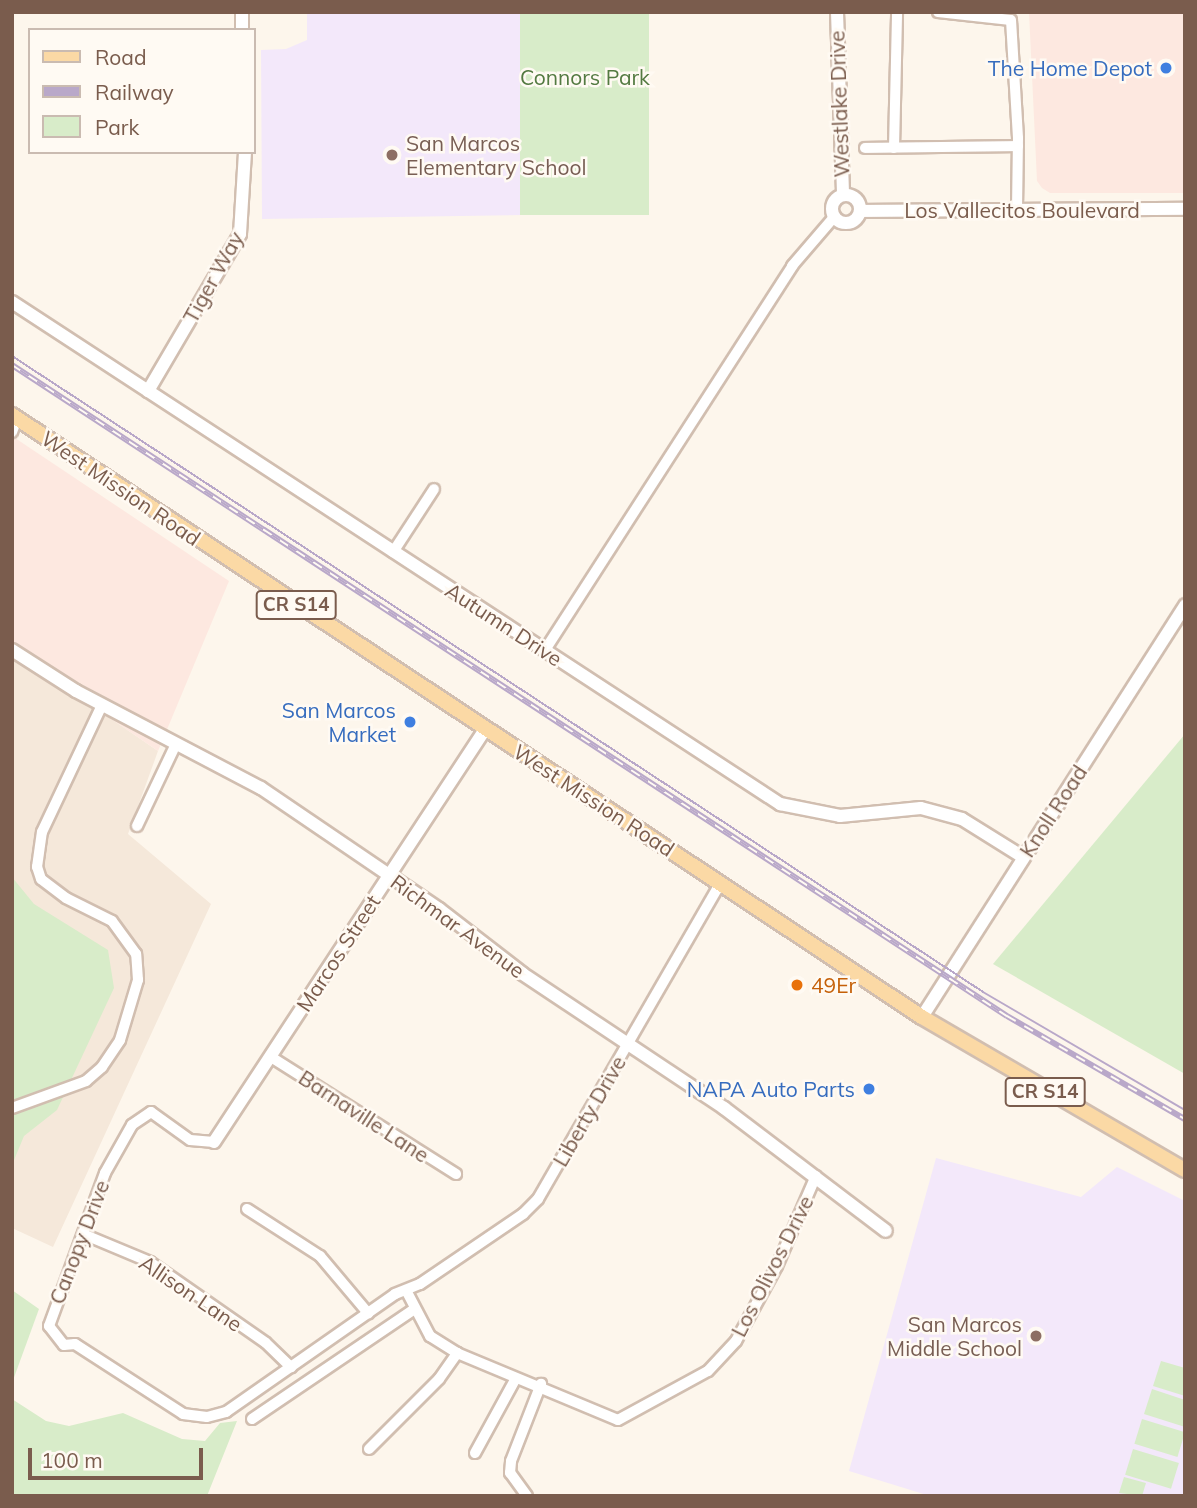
<!DOCTYPE html>
<style>
body{margin:0}
#map{position:relative;width:1197px;height:1508px;overflow:hidden;background:#fdf6ec;font-family:Mulish,sans-serif}
div>[style]{position:absolute}
.residential>*{inset:0;background:#f5e8da}
.commercial>*{inset:0;background:#fde8e0}
.education>*{inset:0;background:#f3e8fa}
.green>*{inset:0;background:#d8ecc9;transform-origin:0 0}
.roads{filter:drop-shadow(2px 0 #d1beb0) drop-shadow(-2px 0 #d1beb0) drop-shadow(0 2px #d1beb0) drop-shadow(0 -2px #d1beb0)}
.minor>*{height:10px;margin:-5px;padding:0 5px;transform-origin:5px;border-radius:5px;background:#fff}
.tertiary>*{height:12px;margin:-6px;padding:0 6px;transform-origin:6px;border-radius:6px;background:#fff}
.tertiary>.ring{margin:-6px;padding:0;box-sizing:content-box;background:none;border:12px solid #fff;border-radius:50%}
.secondary>*{height:12px;margin:-6px;padding:0 6px;transform-origin:6px;border-radius:6px;background:#fff}
.primary>*{height:14px;margin:-7px;padding:0 7px;transform-origin:7px;border-radius:7px;background:#fbd9a5}
.tram>*{height:2px;margin:-1px;padding:0 1px;transform-origin:1px;border-radius:1px;background:#b9a8c9}
.rail>*{height:6px;margin-top:-3px;transform-origin:0;background:repeating-linear-gradient(90deg,#fffaf3 0 10px,#b9a8c9 0 20px);box-sizing:border-box;border-block:2px solid #b9a8c9}
.dots>*{width:19px;height:19px;translate:-50% -50%;box-sizing:border-box;border:4px solid #fffaf3;border-radius:50%}
span{translate:-50% -50%;white-space:nowrap;text-align:center;line-height:1.15;-webkit-text-stroke:5px #fffaf3;paint-order:stroke}
.shield-label span{padding:2px 5px;background:#fffaf3;border:2px solid;border-radius:5px;-webkit-text-stroke-width:0}
.shield-label{font-size:19px;color:#7a5c4d;font-weight:700}
.shop-label{font-size:21px;color:#366cbe}
.right{translate:-100% -50%;text-align:right}
.park-label{font-size:21px;color:#537a41}
.street-label{font-size:21px;color:#7a5c4d}
.education-label{font-size:21px;color:#785e54}
.left{translate:0 -50%;text-align:left}
.food-label{font-size:21px;color:#c56008}
.frame{position:absolute;inset:0;border:14px solid #7a5c4d;pointer-events:none}
.legend{position:absolute;left:28px;top:28px;width:228px;height:126px;box-sizing:border-box;background:#fffaf3;border:2px solid #cabbb1;margin:0;padding:9px 12px;list-style:none;font-size:21px;color:#7a5c4d}
.legend li{display:flex;align-items:center;gap:14px;height:35px}
.legend b{width:35px;border:2px solid #cabbb1}
.scale{position:absolute;left:28px;top:1448px;width:175px;height:32px;box-sizing:border-box;border:4px solid #7a5c4d;border-top:0;padding-left:9px;font-size:21px;line-height:24px;white-space:nowrap;color:#7a5c4d;-webkit-text-stroke:5px #fffaf3;paint-order:stroke}
</style>
<div id="map">
<div class="residential">
<div style="clip-path:polygon(12px 651px,158px 751px,128px 834px,211px 904px,53px 1247px,12px 1228px)"></div>
</div>
<div class="commercial">
<div style="clip-path:polygon(1029px 12px,1185px 12px,1185px 193px,1050px 193px,1042px 188px,1037px 181px)"></div>
<div style="clip-path:polygon(12px 436px,229px 581px,158px 751px,12px 651px)"></div>
</div>
<div class="education">
<div style="clip-path:polygon(307px 12px,520px 12px,523px 215px,262px 219px,261px 50px,286px 49px,307px 40px)"></div>
<div style="clip-path:polygon(936px 1158px,1081px 1197px,1117px 1167px,1185px 1201px,1185px 1496px,930px 1496px,849px 1471px)"></div>
</div>
<div class="green">
<div style="left:520px;top:12px;width:129px;height:203px"></div>
<div style="clip-path:polygon(1185px 734px,1185px 1074px,993px 964px)"></div>
<div style="clip-path:polygon(12px 877px,34px 904px,108px 950px,114px 988px,57px 1110px,24px 1136px,12px 1165px)"></div>
<div style="clip-path:polygon(12px 1290px,39px 1309px,12px 1383px)"></div>
<div style="clip-path:polygon(1161px 1361px,1185px 1368px,1185px 1396px,1153px 1386px)"></div>
<div style="clip-path:polygon(1152px 1389px,1185px 1400px,1185px 1427px,1144px 1414px)"></div>
<div style="clip-path:polygon(12px 1399px,46px 1421px,69px 1426px,123px 1413px,182px 1439px,205px 1441px,220px 1423px,237px 1421px,207px 1496px,12px 1496px)"></div>
<div style="left:1142px;top:1419px;width:45px;height:26px;rotate:17deg"></div>
<div style="left:1133px;top:1449px;width:48px;height:27px;rotate:17deg"></div>
<div style="clip-path:polygon(1124px 1477px,1146px 1483px,1142px 1496px,1119px 1493px)"></div>
</div>
<div class="roads">
<div class="minor">
<div style="left:938px;top:12px;width:73px;rotate:6.3deg"></div>
<div style="left:1011px;top:20px;width:118px;rotate:86.6deg"></div>
<div style="left:1018px;top:138px;width:73px;rotate:90.8deg"></div>
<div style="left:865px;top:148px;width:153px;rotate:-0.7deg"></div>
<div style="left:894px;top:148px;width:136px;rotate:-88.7deg"></div>
<div style="left:12px;top:432px;width:15px;rotate:-70deg"></div>
<div style="left:393px;top:552px;width:75px;rotate:-56.9deg"></div>
<div style="left:545px;top:650px;width:457px;rotate:-57.2deg"></div>
<div style="left:792px;top:266px;width:65px;rotate:-49.4deg"></div>
<div style="left:137px;top:826px;width:91px;rotate:-64.6deg"></div>
<div style="left:271px;top:1057px;width:219px;rotate:32.3deg"></div>
<div style="left:12px;top:1108px;width:79px;rotate:-20deg"></div>
<div style="left:86px;top:1081px;width:21px;rotate:-41deg"></div>
<div style="left:102px;top:1067px;width:32px;rotate:-56deg"></div>
<div style="left:120px;top:1040px;width:63px;rotate:-73.3deg"></div>
<div style="left:138px;top:980px;width:26px;rotate:-94deg"></div>
<div style="left:136px;top:954px;width:41px;rotate:-126deg"></div>
<div style="left:112px;top:921px;width:51px;rotate:-153.4deg"></div>
<div style="left:66px;top:898px;width:31px;rotate:-143deg"></div>
<div style="left:41px;top:879px;width:13px;rotate:-108deg"></div>
<div style="left:37px;top:867px;width:35px;rotate:-82deg"></div>
<div style="left:42px;top:832px;width:140px;rotate:-64.7deg"></div>
<div style="left:214px;top:1142px;width:24px;rotate:-175deg"></div>
<div style="left:190px;top:1140px;width:48px;rotate:-144.3deg"></div>
<div style="left:151px;top:1112px;width:23px;rotate:146deg"></div>
<div style="left:132px;top:1125px;width:55px;rotate:119.4deg"></div>
<div style="left:105px;top:1173px;width:163px;rotate:110.1deg"></div>
<div style="left:49px;top:1326px;width:24px;rotate:52deg"></div>
<div style="left:64px;top:1345px;width:11px;rotate:-5deg"></div>
<div style="left:75px;top:1344px;width:129px;rotate:32.9deg"></div>
<div style="left:183px;top:1414px;width:24px;rotate:7deg"></div>
<div style="left:207px;top:1417px;width:20px;rotate:-15deg"></div>
<div style="left:226px;top:1412px;width:206px;rotate:-34.9deg"></div>
<div style="left:395px;top:1294px;width:27px;rotate:-22deg"></div>
<div style="left:420px;top:1284px;width:125px;rotate:-34.2deg"></div>
<div style="left:523px;top:1214px;width:21px;rotate:-45deg"></div>
<div style="left:538px;top:1199px;width:364px;rotate:-60deg"></div>
<div style="left:247px;top:1209px;width:87px;rotate:32.8deg"></div>
<div style="left:320px;top:1256px;width:75px;rotate:49.9deg"></div>
<div style="left:83px;top:1234px;width:73px;rotate:22.7deg"></div>
<div style="left:150px;top:1262px;width:141px;rotate:34.9deg"></div>
<div style="left:266px;top:1343px;width:35px;rotate:44deg"></div>
<div style="left:407px;top:1292px;width:50px;rotate:62.4deg"></div>
<div style="left:430px;top:1336px;width:32px;rotate:32deg"></div>
<div style="left:457px;top:1353px;width:174px;rotate:22.6deg"></div>
<div style="left:618px;top:1420px;width:102px;rotate:-28.6deg"></div>
<div style="left:708px;top:1371px;width:41px;rotate:-47deg"></div>
<div style="left:736px;top:1341px;width:85px;rotate:-61.3deg"></div>
<div style="left:777px;top:1266px;width:98px;rotate:-66.6deg"></div>
<div style="left:252px;top:1419px;width:194px;rotate:-34.1deg"></div>
<div style="left:369px;top:1449px;width:99px;rotate:-45deg"></div>
<div style="left:439px;top:1379px;width:32px;rotate:-55deg"></div>
<div style="left:475px;top:1453px;width:85px;rotate:-61.3deg"></div>
<div style="left:527px;top:1496px;width:29px;rotate:-126deg"></div>
<div style="left:510px;top:1473px;width:12px;rotate:-85deg"></div>
<div style="left:511px;top:1461px;width:83px;rotate:-68.7deg"></div>
</div>
<div class="tertiary">
<div style="left:242px;top:12px;width:18px;rotate:90deg"></div>
<div style="left:837px;top:12px;width:183px;rotate:88.1deg"></div>
<div class="ring" style="left:832px;top:195px;width:16px;height:16px"></div>
<div style="left:860px;top:211px;width:325px;rotate:-0.4deg"></div>
<div style="left:12px;top:302px;width:918px;rotate:33.17deg"></div>
<div style="left:780px;top:804px;width:61px;rotate:11.3deg"></div>
<div style="left:840px;top:816px;width:81px;rotate:-5.6deg"></div>
<div style="left:921px;top:808px;width:42px;rotate:15deg"></div>
<div style="left:962px;top:819px;width:72px;rotate:31.9deg"></div>
<div style="left:148px;top:391px;width:182px;rotate:-59.6deg"></div>
<div style="left:240px;top:234px;width:82px;rotate:-86.5deg"></div>
<div style="left:12px;top:650px;width:76px;rotate:32.6deg"></div>
<div style="left:76px;top:691px;width:209px;rotate:27.7deg"></div>
<div style="left:261px;top:788px;width:215px;rotate:34.2deg"></div>
<div style="left:439px;top:909px;width:106px;rotate:37.7deg"></div>
<div style="left:523px;top:974px;width:242px;rotate:33.7deg"></div>
<div style="left:724px;top:1108px;width:203px;rotate:37.2deg"></div>
<div style="left:214px;top:1142px;width:494px;rotate:-56.7deg"></div>
</div>
<div class="secondary">
<div style="left:922px;top:1017px;width:489px;rotate:-57.4deg"></div>
</div>
<div class="primary">
<div style="left:12px;top:415px;width:1091px;rotate:33.49deg"></div>
<div style="left:922px;top:1017px;width:304px;rotate:30.2deg"></div>
</div>
</div>
<div class="tram">
<div style="left:12px;top:356px;width:1161px;rotate:33.22deg"></div>
<div style="left:983px;top:992px;width:234px;rotate:30.3deg"></div>
</div>
<div class="rail">
<div style="left:12px;top:365px;width:1189px;rotate:33.2deg"></div>
<div style="left:1007px;top:1016px;width:206px;rotate:30.1deg"></div>
</div>
<div class="dots">
<div style="left:1166px;top:68px;background:#3f7fe0"></div>
<div style="left:392px;top:155px;background:#8d6e63"></div>
<div style="left:410px;top:722px;background:#3f7fe0"></div>
<div style="left:797px;top:985px;background:#e8710a"></div>
<div style="left:869px;top:1089px;background:#3f7fe0"></div>
<div style="left:1036px;top:1336px;background:#8d6e63"></div>
</div>
<div class="shield-label">
<span style="left:296px;top:605px">CR S14</span>
<span style="left:1045px;top:1092px">CR S14</span>
</div>
<div class="shop-label">
<span class="right" style="left:1152px;top:68px">The Home Depot</span>
<span class="right" style="left:396px;top:722px">San Marcos<br>Market</span>
<span class="right" style="left:855px;top:1089px">NAPA Auto Parts</span>
</div>
<div class="park-label">
<span style="left:585px;top:77px">Connors Park</span>
</div>
<div class="street-label">
<span style="left:839px;top:104px;rotate:-92deg">Westlake Drive</span>
<span style="left:1022px;top:210px">Los Vallecitos Boulevard</span>
<span style="left:213px;top:277px;rotate:-61deg">Tiger Way</span>
<span style="left:121px;top:488px;rotate:34deg">West Mission Road</span>
<span style="left:504px;top:624px;rotate:33deg">Autumn Drive</span>
<span style="left:594px;top:800px;rotate:33deg">West Mission Road</span>
<span style="left:1053px;top:811px;rotate:-57deg">Knoll Road</span>
<span style="left:458px;top:926px;rotate:36deg">Richmar Avenue</span>
<span style="left:338px;top:953px;rotate:-57deg">Marcos Street</span>
<span style="left:589px;top:1111px;rotate:-60deg">Liberty Drive</span>
<span style="left:364px;top:1116px;rotate:33deg">Barnaville Lane</span>
<span style="left:79px;top:1242px;rotate:-69deg">Canopy Drive</span>
<span style="left:772px;top:1266px;rotate:-63deg">Los Olivos Drive</span>
<span style="left:191px;top:1293px;rotate:34deg">Allison Lane</span>
</div>
<div class="education-label">
<span class="left" style="left:406px;top:155px">San Marcos<br>Elementary School</span>
<span class="right" style="left:1022px;top:1336px">San Marcos<br>Middle School</span>
</div>
<div class="food-label">
<span class="left" style="left:811px;top:985px">49Er</span>
</div>
<div class="frame"></div>
<ul class="legend">
<li><b style="height:9px;background:#fbd9a5"></b>Road</li>
<li><b style="height:9px;background:#b9a8c9"></b>Railway</li>
<li><b style="height:19px;background:#d8ecc9"></b>Park</li>
</ul>
<div class="scale">100 m</div>
</div>
